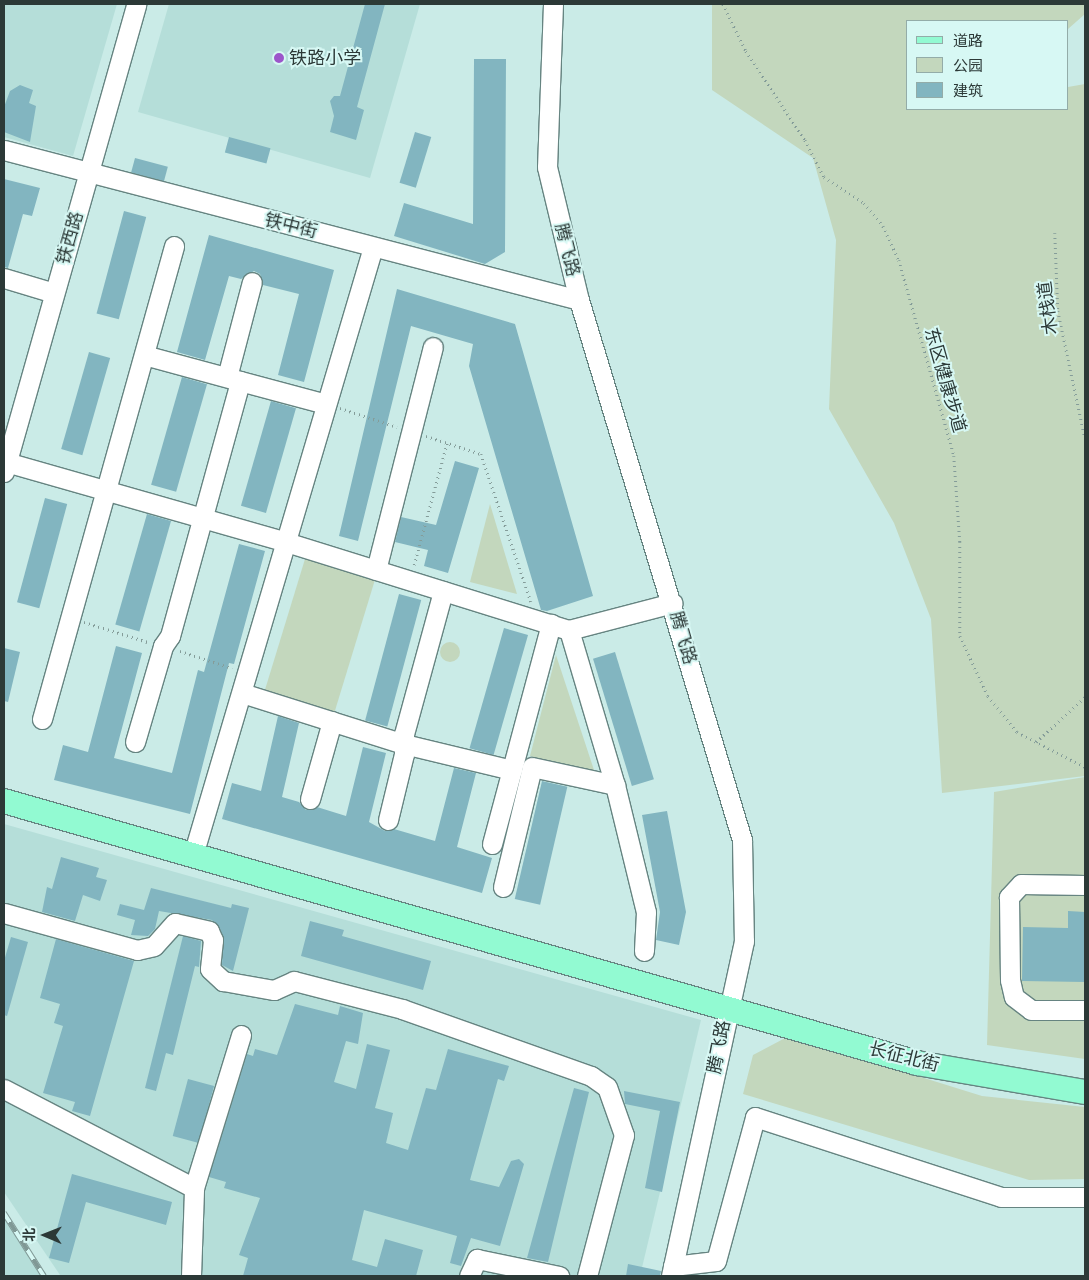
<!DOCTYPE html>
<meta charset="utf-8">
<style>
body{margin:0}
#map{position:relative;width:1089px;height:1280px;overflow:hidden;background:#caebe7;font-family:Signika,"Noto Sans SC",sans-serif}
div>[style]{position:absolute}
.built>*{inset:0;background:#b5ded9}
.green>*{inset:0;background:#c3d7bd;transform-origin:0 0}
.round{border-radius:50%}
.building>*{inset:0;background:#82b5c0;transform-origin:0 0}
.path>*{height:2.5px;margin-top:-1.25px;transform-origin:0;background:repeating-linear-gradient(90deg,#849c99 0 1px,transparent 0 5px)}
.roads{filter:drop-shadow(1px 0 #668481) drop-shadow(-1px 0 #668481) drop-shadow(0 1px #668481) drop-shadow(0 -1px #668481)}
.minor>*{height:19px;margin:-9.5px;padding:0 9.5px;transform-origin:9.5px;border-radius:9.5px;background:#fff}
.major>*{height:24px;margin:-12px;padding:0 12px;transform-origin:12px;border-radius:12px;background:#92fad2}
.rail>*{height:5.5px;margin-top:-2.75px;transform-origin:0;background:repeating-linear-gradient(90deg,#d7f8f4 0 11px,#809895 0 22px);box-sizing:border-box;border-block:1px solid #809895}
.dots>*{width:14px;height:14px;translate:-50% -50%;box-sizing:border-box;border:2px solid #d7f8f4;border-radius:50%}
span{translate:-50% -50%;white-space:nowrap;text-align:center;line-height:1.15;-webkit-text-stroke:4px #d7f8f4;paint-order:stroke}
.poi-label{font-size:18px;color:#2c3937}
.left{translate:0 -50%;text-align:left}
.street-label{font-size:18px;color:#2c3937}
.frame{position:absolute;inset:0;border:5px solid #2c3937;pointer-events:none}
.legend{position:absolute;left:906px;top:20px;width:162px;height:90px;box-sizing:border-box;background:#d7f8f4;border:1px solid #93aca8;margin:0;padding:6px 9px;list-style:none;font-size:15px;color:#2c3937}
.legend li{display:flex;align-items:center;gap:10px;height:25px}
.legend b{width:25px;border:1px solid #93aca8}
.north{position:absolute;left:20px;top:1210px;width:50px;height:50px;-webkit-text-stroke:4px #d7f8f4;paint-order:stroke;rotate:271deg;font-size:14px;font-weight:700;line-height:20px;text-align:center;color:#2c3937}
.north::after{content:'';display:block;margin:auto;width:18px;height:22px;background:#2c3937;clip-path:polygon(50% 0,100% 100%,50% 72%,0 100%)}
</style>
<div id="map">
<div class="built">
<div style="clip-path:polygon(4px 4px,117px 4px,73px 156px,4px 137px)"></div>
<div style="clip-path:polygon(169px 4px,420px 4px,370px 178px,138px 112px)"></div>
<div style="clip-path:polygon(4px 824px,701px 1020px,640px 1276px,60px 1275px,4px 1192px)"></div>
<div style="clip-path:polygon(4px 1214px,47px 1276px,4px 1276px)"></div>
</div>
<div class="green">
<div style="clip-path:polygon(712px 4px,1085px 4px,1085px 14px,1068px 29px,1068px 21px,908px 21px,908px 109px,1068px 109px,1068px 87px,1085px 84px,1085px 776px,942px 793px,931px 619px,894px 523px,829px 409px,836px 240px,813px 158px,712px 90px)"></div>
<div style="clip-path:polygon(490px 504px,517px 594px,470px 582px)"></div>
<div style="left:305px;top:559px;width:73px;height:141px;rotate:17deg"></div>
<div class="round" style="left:440px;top:642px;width:20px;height:20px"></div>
<div style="clip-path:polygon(556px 655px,595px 773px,530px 756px)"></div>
<div style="clip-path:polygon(1085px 777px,1085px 1059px,987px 1045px,994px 792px)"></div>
<div style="clip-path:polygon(789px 1036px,982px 1096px,1085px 1107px,1085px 1179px,1029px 1180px,743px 1094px,753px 1055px)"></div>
</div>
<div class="building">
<div style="clip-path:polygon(365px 4px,385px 4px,357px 107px,364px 110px,356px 140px,330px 132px,334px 116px,330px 101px,334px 96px,340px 96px)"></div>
<div style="clip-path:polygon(474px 59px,506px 59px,505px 252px,485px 264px,394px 236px,404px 203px,473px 224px)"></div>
<div style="clip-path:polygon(20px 85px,33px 90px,29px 103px,36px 106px,30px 142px,4px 132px,4px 107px,10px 91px)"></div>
<div style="left:415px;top:132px;width:17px;height:53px;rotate:17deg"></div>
<div style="left:229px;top:137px;width:43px;height:16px;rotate:15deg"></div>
<div style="left:135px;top:158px;width:34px;height:15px;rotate:15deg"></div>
<div style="clip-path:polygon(4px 179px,40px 188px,32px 216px,23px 214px,8px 268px,4px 267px)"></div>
<div style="left:124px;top:211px;width:23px;height:106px;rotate:15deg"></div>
<div style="clip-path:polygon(209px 235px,334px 270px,304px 382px,278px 375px,299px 294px,263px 285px,260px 274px,254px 271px,241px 279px,229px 276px,205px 360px,177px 352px)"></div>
<div style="clip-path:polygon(397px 289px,515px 324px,593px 596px,547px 611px,541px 610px,469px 366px,473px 344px,411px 326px,358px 541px,339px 536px)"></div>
<div style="left:89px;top:352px;width:22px;height:101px;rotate:16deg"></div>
<div style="left:182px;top:377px;width:26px;height:112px;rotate:16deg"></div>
<div style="left:271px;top:401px;width:26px;height:109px;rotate:16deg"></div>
<div style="clip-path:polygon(455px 461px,479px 468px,448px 573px,424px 566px,428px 550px,395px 542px,401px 517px,436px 525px)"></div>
<div style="left:45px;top:498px;width:23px;height:108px;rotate:15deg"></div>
<div style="left:147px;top:514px;width:25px;height:115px;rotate:16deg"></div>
<div style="clip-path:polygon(239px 544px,265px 551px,234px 664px,229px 663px,190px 814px,54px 780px,63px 745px,88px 752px,116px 646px,142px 653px,114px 758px,172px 773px,198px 670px,204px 672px)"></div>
<div style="left:399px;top:594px;width:23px;height:131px;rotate:15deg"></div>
<div style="left:504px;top:628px;width:25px;height:125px;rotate:16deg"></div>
<div style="clip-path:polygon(4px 648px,20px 652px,8px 702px,4px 701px)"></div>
<div style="left:615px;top:652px;width:133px;height:23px;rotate:73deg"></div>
<div style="clip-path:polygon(278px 716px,299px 723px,282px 797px,299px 802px,306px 810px,317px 807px,346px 816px,363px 747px,386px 753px,369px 822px,385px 831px,394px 829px,435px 841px,454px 768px,476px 773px,457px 847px,492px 858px,482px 893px,222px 819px,232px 783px,261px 791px)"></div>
<div style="left:542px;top:781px;width:26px;height:121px;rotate:13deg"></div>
<div style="clip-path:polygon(667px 811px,686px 912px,679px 945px,656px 940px,660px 912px,642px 815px)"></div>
<div style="clip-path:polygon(61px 857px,99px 868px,96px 877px,107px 880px,100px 901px,83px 895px,75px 921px,42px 912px,47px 887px,52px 889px)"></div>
<div style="clip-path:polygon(151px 888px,231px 908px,232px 904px,249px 908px,233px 971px,222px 965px,223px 936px,212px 920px,159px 911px,155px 929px,148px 936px,131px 935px,135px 920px,117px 915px,120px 904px,144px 910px)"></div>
<div style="clip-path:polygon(1068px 911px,1085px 912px,1085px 982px,1022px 981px,1023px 927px,1068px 928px)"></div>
<div style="clip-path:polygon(310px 921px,344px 930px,342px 936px,431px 961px,423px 990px,301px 956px)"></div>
<div style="clip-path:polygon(183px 936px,201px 941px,199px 967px,195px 966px,173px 1055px,166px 1053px,156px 1091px,145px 1088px)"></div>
<div style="clip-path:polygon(11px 937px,28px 942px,7px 1016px,4px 1015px,4px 961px)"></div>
<div style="clip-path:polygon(56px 939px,134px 961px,90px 1116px,72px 1111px,75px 1102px,43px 1093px,63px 1026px,54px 1023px,60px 1004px,40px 998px)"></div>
<div style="clip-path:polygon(295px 1004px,338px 1015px,340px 1006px,363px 1013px,358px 1044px,346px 1041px,334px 1082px,356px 1089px,367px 1044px,390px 1050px,375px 1108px,393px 1113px,386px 1143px,408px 1150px,426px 1088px,436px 1090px,448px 1049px,509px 1066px,504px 1081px,498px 1079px,470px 1180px,499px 1187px,511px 1161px,519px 1159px,524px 1164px,500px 1246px,471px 1238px,461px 1266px,450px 1263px,457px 1236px,364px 1210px,352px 1260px,377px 1267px,385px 1239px,423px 1250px,416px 1276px,243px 1276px,248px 1258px,239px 1255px,260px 1198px,224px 1188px,226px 1182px,209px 1177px,247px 1054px,253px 1056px,255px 1049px,277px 1055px)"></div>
<div style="left:188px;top:1079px;width:27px;height:59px;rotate:15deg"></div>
<div style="clip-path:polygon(574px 1088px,589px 1092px,548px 1262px,527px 1258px)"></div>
<div style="clip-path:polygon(624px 1091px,680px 1102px,662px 1192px,645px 1188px,660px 1111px,625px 1104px)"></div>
<div style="clip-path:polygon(72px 1174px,172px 1202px,166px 1225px,86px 1202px,69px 1263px,49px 1258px)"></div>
<div style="clip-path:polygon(628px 1264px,661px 1271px,660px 1276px,626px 1276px)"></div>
</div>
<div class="path">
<div style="left:723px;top:4px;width:52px;rotate:63.9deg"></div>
<div style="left:746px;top:51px;width:107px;rotate:56.5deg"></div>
<div style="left:805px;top:140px;width:42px;rotate:62.8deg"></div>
<div style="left:824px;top:177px;width:48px;rotate:33deg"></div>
<div style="left:864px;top:203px;width:30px;rotate:50deg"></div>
<div style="left:883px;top:226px;width:38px;rotate:65deg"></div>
<div style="left:899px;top:260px;width:204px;rotate:74.3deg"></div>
<div style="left:954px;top:456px;width:86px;rotate:86deg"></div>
<div style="left:960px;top:542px;width:94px;rotate:90deg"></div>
<div style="left:960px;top:636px;width:66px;rotate:65deg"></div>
<div style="left:988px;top:696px;width:46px;rotate:51.1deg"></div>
<div style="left:1017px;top:732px;width:76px;rotate:27.2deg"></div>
<div style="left:1055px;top:233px;width:78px;rotate:87.8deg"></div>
<div style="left:1058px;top:311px;width:130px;rotate:78deg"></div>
<div style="left:340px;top:408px;width:60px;rotate:18.4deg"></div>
<div style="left:426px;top:436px;width:58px;rotate:18.1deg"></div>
<div style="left:481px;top:454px;width:156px;rotate:71.3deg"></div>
<div style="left:414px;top:565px;width:126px;rotate:-74.9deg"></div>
<div style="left:84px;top:622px;width:67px;rotate:17.4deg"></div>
<div style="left:180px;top:651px;width:55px;rotate:18.1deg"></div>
<div style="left:1036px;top:742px;width:67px;rotate:-42.6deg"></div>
</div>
<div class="roads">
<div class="minor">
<div style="left:553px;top:4px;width:163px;rotate:92.1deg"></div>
<div style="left:547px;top:167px;width:137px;rotate:76.5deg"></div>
<div style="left:579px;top:300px;width:564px;rotate:73.2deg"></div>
<div style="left:742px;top:840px;width:101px;rotate:88.9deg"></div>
<div style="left:744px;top:941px;width:343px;rotate:102.3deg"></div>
<div style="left:4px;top:150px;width:594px;rotate:14.62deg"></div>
<div style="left:4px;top:278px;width:52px;rotate:16.7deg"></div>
<div style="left:227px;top:377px;width:98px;rotate:-75.3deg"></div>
<div style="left:240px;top:381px;width:89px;rotate:15deg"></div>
<div style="left:6px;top:462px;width:291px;rotate:15.9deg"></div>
<div style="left:286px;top:542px;width:296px;rotate:17.3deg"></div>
<div style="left:569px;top:630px;width:107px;rotate:-14.6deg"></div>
<div style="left:4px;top:472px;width:486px;rotate:-74.2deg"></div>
<div style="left:376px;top:570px;width:230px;rotate:-75.7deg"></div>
<div style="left:569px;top:630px;width:162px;rotate:73.5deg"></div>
<div style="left:615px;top:785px;width:131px;rotate:76.3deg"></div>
<div style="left:646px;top:912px;width:39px;rotate:93deg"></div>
<div style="left:242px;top:693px;width:170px;rotate:17.5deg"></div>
<div style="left:404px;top:744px;width:111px;rotate:13.5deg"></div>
<div style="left:42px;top:719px;width:491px;rotate:-74.4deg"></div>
<div style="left:135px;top:742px;width:100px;rotate:-73.7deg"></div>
<div style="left:163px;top:646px;width:12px;rotate:-55deg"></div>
<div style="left:170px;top:636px;width:264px;rotate:-74.6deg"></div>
<div style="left:240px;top:381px;width:99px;rotate:-164.8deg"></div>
<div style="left:310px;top:799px;width:81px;rotate:-74.2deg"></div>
<div style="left:388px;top:820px;width:68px;rotate:-76.4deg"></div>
<div style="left:404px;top:754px;width:20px;rotate:-90deg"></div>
<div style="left:404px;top:734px;width:148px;rotate:-74.7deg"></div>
<div style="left:492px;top:844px;width:228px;rotate:-75deg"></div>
<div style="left:193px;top:855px;width:634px;rotate:-73.51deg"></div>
<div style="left:1085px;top:885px;width:64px;rotate:-179.1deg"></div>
<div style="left:1021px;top:884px;width:18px;rotate:133deg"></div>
<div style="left:1009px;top:897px;width:83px;rotate:89.3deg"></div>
<div style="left:1010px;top:980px;width:17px;rotate:77deg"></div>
<div style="left:1014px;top:997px;width:21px;rotate:37deg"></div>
<div style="left:1031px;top:1010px;width:54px"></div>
<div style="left:503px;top:887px;width:123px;rotate:-76.4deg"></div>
<div style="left:532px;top:767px;width:85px;rotate:12.2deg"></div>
<div style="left:4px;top:913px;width:138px;rotate:15.5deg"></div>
<div style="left:137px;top:950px;width:17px;rotate:-13deg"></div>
<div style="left:154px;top:946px;width:31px;rotate:-48deg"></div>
<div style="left:175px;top:923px;width:35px;rotate:13deg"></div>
<div style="left:209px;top:931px;width:10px;rotate:66deg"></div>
<div style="left:213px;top:940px;width:29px;rotate:96deg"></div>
<div style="left:210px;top:969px;width:18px;rotate:43deg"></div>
<div style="left:223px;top:981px;width:52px;rotate:10deg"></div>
<div style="left:274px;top:990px;width:22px;rotate:-24deg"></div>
<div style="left:294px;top:981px;width:112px;rotate:14.5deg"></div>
<div style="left:402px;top:1009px;width:201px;rotate:19.5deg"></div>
<div style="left:591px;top:1076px;width:19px;rotate:35deg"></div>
<div style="left:607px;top:1087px;width:51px;rotate:70.5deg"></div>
<div style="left:624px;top:1135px;width:146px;rotate:104.7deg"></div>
<div style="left:4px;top:1089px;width:214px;rotate:27.5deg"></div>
<div style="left:673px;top:1266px;width:43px;rotate:-6.6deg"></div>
<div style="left:716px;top:1261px;width:149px;rotate:-74.8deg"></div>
<div style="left:755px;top:1117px;width:259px;rotate:18deg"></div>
<div style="left:1001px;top:1197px;width:84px"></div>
<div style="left:191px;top:1276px;width:88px;rotate:-88deg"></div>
<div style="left:194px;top:1188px;width:160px;rotate:-72.9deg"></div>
<div style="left:469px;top:1276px;width:19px;rotate:-65deg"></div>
<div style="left:477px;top:1259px;width:84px;rotate:11.7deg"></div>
</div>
<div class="major">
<div style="left:4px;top:801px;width:950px;rotate:16.01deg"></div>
<div style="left:917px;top:1063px;width:170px;rotate:9.8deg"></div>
</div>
</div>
<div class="rail">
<div style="left:4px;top:1213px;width:75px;rotate:57.6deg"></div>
</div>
<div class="dots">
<div style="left:279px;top:58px;background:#9c56ca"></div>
</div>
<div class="poi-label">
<span class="left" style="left:289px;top:58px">铁路小学</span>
</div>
<div class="street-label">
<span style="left:291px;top:226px;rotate:14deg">铁中街</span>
<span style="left:70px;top:238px;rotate:-74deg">铁西路</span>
<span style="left:567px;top:250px;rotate:76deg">腾飞路</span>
<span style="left:1048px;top:308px;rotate:-97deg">木栈道</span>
<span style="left:945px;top:380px;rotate:74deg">东区健康步道</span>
<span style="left:683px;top:638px;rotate:74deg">腾飞路</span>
<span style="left:719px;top:1047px;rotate:-79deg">腾飞路</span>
<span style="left:904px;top:1057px;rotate:14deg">长征北街</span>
</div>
<div class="frame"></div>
<ul class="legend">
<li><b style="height:6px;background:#92fad2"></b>道路</li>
<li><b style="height:14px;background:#c3d7bd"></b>公园</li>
<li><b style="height:14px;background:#82b5c0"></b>建筑</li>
</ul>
<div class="north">北</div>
</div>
